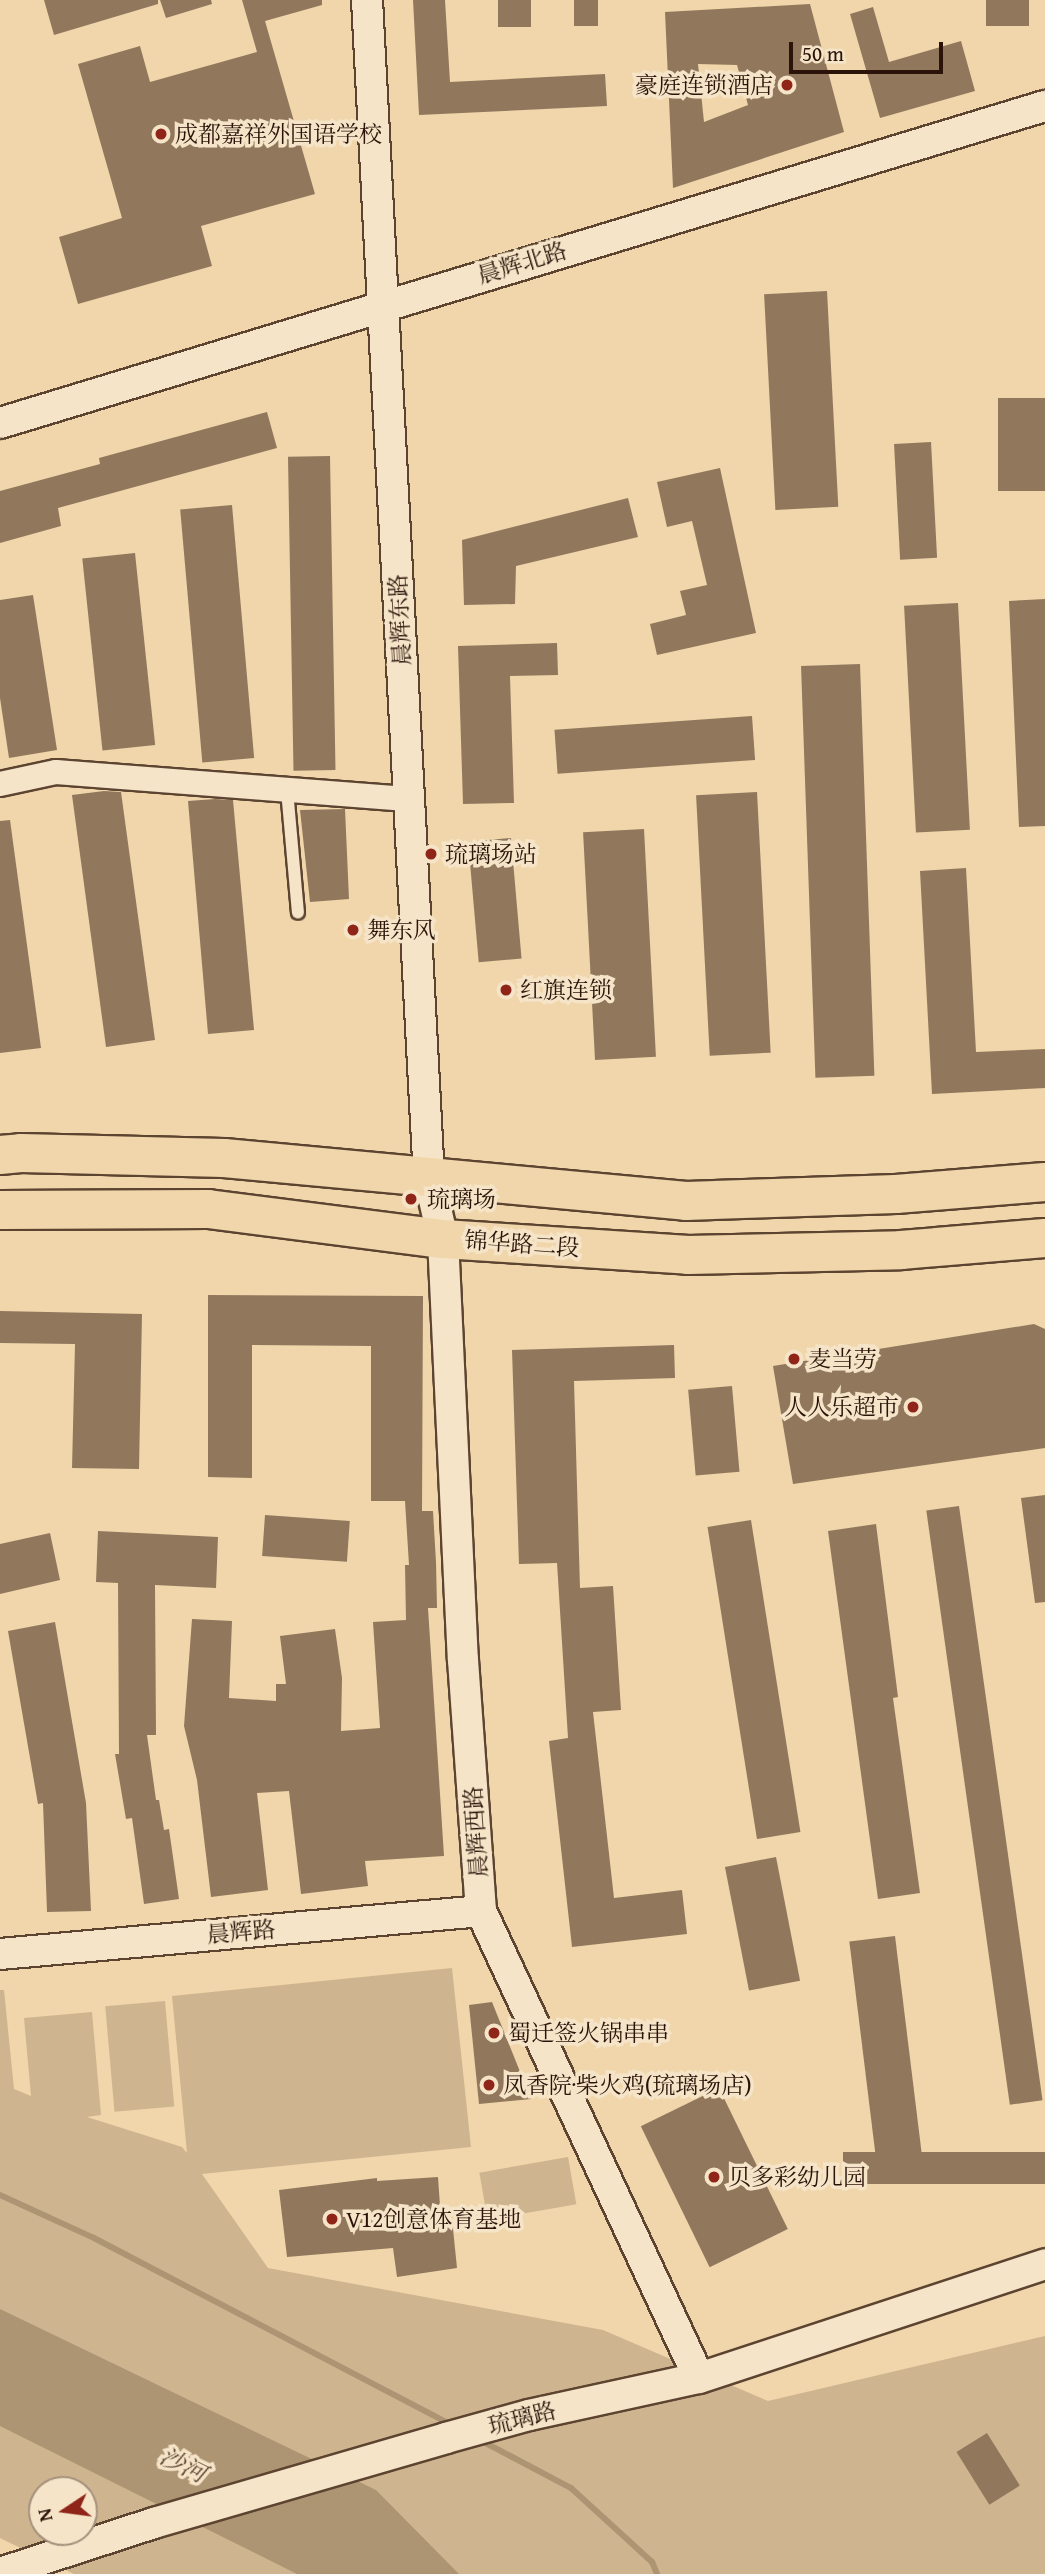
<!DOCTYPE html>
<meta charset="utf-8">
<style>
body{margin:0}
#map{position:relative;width:1045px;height:2574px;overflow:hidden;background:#f0d6aa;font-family:"Gentium Book Plus","Noto Serif SC",serif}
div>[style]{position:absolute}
.green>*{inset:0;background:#cfb58f;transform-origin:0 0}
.water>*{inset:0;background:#ad9473}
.stream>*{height:6px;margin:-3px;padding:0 3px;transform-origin:3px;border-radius:3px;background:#ad9473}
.building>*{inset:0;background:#91785d;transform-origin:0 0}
.roads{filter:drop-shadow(2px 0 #5c4431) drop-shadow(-2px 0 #5c4431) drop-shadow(0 2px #5c4431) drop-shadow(0 -2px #5c4431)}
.service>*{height:12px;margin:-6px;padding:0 6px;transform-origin:6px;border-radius:6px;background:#f5e4c8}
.minor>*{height:24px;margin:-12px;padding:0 12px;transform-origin:12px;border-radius:12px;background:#f5e4c8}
.tertiary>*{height:30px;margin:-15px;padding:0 15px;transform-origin:15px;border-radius:15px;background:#f5e4c8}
.primary>*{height:38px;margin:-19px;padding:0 19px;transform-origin:19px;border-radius:19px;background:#f0d6aa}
.dots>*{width:19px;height:19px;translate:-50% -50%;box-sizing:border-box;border:4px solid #f5e4c8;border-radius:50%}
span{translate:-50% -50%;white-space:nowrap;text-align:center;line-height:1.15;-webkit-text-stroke:7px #f5e4c8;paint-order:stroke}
.poi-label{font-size:23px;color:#2b1309}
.right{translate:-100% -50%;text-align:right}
.left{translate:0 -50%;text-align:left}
.street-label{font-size:23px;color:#2b1309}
.water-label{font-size:24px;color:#5f4733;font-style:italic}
.north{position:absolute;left:28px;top:2476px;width:70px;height:70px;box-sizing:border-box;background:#f5e4c8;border:2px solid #a4907c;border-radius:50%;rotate:257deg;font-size:19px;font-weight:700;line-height:28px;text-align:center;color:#2b1309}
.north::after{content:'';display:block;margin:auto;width:24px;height:32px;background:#8f2418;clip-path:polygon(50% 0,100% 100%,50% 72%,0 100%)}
.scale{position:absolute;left:789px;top:42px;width:154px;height:32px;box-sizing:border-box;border:4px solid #2b1309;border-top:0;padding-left:9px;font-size:21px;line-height:24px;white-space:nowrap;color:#2b1309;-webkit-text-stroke:5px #f5e4c8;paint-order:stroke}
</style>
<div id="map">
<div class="green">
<div style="clip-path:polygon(evenodd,452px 1968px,471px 2147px,202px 2174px,268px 2268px,603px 2330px,768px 2401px,1045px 2336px,1045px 2574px,74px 2574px,0 2538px,0 1990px,4px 1990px,14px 2089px,31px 2096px,24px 2018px,92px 2012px,101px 2115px,87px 2117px,182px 2147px,187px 2153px,172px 1996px,452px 1968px,42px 2490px,84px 2490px,84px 2532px,42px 2532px,42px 2490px)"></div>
<div style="left:165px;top:2001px;width:106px;height:60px;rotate:85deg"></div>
<div style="left:568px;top:2157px;width:48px;height:90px;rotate:80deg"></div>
</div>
<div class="water">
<div style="clip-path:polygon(0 2309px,376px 2490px,459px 2574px,297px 2574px,0 2426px)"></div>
</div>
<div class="stream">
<div style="left:0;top:2195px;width:103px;rotate:24.6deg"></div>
<div style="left:94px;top:2238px;width:404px;rotate:27.6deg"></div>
<div style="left:480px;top:2440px;width:103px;rotate:27.8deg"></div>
<div style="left:571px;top:2488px;width:110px;rotate:42.4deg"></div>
<div style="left:652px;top:2562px;width:13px;rotate:67deg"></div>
</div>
<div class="building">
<div style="clip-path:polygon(44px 0,158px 0,158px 4px,54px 35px)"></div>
<div style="clip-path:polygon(160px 0,211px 0,212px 4px,166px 18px)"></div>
<div style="clip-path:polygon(242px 0,322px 0,322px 5px,265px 21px,315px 194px,201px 226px,212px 266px,78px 304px,59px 237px,122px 218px,78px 64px,140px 46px,150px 82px,257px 52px)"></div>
<div style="clip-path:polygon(413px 0,445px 0,450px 82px,605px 74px,607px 106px,419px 115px)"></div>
<div style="left:498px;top:0;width:33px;height:27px"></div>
<div style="left:574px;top:0;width:24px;height:26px"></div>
<div style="left:986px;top:0;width:43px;height:26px"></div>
<div style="clip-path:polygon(evenodd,810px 4px,844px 132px,673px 188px,665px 12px,810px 4px,698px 64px,737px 65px,748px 105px,704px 122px,698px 64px)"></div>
<div style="clip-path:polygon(873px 7px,889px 62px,961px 41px,975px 91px,880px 118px,850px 14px)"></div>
<div style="left:827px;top:291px;width:216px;height:63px;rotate:87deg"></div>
<div style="left:1045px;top:398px;width:93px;height:47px;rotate:90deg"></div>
<div style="clip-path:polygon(267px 412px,277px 448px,58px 508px,61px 526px,0 543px,0 491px,100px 464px,99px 458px)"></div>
<div style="left:931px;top:442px;width:116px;height:37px;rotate:87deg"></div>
<div style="left:330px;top:456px;width:314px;height:42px;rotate:89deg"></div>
<div style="clip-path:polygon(720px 468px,756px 633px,657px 655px,650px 624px,686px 615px,680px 591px,707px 585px,692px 521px,667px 527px,657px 482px)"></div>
<div style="clip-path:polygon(628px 498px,638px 537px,516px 566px,515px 604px,464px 605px,462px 540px)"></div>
<div style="left:232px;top:505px;width:254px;height:52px;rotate:85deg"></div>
<div style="left:135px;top:553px;width:193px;height:53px;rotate:84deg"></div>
<div style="clip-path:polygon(33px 595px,57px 750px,9px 758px,0 698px,0 600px)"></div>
<div style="clip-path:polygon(1045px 599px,1045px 826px,1019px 827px,1009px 601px)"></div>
<div style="left:958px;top:603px;width:227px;height:54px;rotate:87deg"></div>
<div style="clip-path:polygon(557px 643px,558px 675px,510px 676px,514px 803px,463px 804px,458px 646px)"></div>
<div style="left:860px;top:664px;width:412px;height:59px;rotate:88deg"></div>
<div style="left:752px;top:716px;width:44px;height:198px;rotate:86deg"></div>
<div style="clip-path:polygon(104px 791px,121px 792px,155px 1040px,106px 1047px,72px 795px)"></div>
<div style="left:757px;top:792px;width:261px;height:61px;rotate:87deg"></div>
<div style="clip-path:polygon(215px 799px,233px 800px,254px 1030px,208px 1034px,188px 801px)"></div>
<div style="clip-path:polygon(345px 809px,349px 899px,310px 902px,300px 810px)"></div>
<div style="clip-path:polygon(10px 820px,41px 1048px,0 1053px,0 821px)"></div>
<div style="left:644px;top:829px;width:228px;height:61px;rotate:87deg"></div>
<div style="left:511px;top:838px;width:121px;height:43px;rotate:85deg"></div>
<div style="clip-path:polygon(966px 868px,976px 1052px,1045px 1049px,1045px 1088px,932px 1094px,920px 871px)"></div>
<div style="clip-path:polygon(208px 1295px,423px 1296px,422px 1511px,433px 1511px,436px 1562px,437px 1608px,428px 1608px,444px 1856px,365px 1861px,368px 1886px,301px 1894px,289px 1791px,257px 1793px,268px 1890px,211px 1897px,197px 1780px,184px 1726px,192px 1619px,232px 1621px,229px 1698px,276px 1701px,276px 1684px,286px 1684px,280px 1636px,335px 1629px,342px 1678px,341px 1731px,380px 1728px,373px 1622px,406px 1620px,405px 1565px,409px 1565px,405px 1501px,371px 1501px,371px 1346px,252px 1345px,252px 1478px,208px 1477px)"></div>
<div style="clip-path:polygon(0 1311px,142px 1314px,139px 1469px,72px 1468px,75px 1344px,0 1343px)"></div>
<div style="clip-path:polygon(1034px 1324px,1045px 1329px,1045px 1448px,793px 1484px,773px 1366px)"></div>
<div style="clip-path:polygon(674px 1345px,675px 1378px,574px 1381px,580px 1588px,613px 1586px,621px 1710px,593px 1712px,614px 1898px,682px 1890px,687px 1934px,572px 1947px,549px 1741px,568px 1738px,557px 1563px,519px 1564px,512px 1350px)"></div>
<div style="left:732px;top:1386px;width:86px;height:44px;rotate:85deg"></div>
<div style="clip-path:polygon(1045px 1495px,1045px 1602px,1035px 1603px,1021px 1498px)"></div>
<div style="left:959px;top:1506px;width:600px;height:33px;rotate:82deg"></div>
<div style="left:265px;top:1515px;width:85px;height:41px;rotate:4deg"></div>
<div style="left:751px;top:1520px;width:316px;height:44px;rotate:81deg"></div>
<div style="clip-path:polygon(876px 1524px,898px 1697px,893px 1698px,920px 1893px,878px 1899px,828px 1531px)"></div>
<div style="clip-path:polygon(98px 1531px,218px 1537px,216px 1588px,155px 1585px,156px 1735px,147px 1735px,156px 1800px,159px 1800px,164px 1830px,169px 1829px,179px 1899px,144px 1904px,132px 1818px,126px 1819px,115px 1754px,119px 1754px,118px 1583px,96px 1582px)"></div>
<div style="clip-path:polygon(50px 1533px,60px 1580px,0 1594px,0 1544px)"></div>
<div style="clip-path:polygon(55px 1622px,86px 1803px,91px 1911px,47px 1912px,43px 1803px,38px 1804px,8px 1631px)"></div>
<div style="left:776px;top:1857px;width:126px;height:52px;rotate:79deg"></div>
<div style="left:895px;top:1936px;width:230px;height:46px;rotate:83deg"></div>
<div style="clip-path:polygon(492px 2002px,531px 2099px,479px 2104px,469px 2005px)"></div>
<div style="left:719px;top:2088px;width:157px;height:87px;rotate:64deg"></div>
<div style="left:1045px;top:2152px;width:32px;height:202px;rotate:90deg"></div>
<div style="clip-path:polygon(438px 2177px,441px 2220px,452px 2219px,457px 2268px,397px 2277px,393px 2248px,287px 2257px,279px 2190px,377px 2178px,377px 2181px)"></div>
<div style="left:987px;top:2433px;width:62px;height:36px;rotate:58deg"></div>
</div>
<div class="roads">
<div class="service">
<div style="left:287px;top:790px;width:123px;rotate:84.9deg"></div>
</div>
<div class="minor">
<div style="left:0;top:784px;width:57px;rotate:-12.1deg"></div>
<div style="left:56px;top:772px;width:355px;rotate:4.4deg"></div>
</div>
<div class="tertiary">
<div style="left:367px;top:0;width:1180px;rotate:86.99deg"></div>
<div style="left:429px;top:1178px;width:63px;rotate:77.1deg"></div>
<div style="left:443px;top:1239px;width:421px;rotate:87.3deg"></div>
<div style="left:463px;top:1660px;width:252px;rotate:85.9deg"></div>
<div style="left:481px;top:1911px;width:515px;rotate:64.98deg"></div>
<div style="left:0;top:423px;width:1092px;rotate:-16.88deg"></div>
<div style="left:0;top:1954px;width:483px;rotate:-5.1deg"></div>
<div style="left:0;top:2573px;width:162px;rotate:-18deg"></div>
<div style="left:154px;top:2523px;width:304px;rotate:-16.2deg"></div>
<div style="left:446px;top:2438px;width:86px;rotate:-15.5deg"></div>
<div style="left:529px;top:2415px;width:174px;rotate:-12.3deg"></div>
<div style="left:699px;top:2378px;width:364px;rotate:-18.2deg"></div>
</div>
<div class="primary">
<div style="left:0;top:1155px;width:21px;rotate:-5deg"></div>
<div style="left:21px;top:1153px;width:203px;rotate:1.4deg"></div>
<div style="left:224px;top:1158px;width:464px;rotate:5.3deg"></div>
<div style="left:686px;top:1201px;width:210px;rotate:-1.9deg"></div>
<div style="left:896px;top:1194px;width:149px;rotate:-4.6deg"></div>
<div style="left:0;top:1210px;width:208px;rotate:-0.3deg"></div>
<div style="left:208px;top:1209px;width:237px;rotate:7.3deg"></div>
<div style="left:443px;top:1239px;width:246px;rotate:3.7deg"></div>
<div style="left:688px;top:1255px;width:213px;rotate:-1.3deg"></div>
<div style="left:901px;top:1250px;width:144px;rotate:-4.8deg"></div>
</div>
</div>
<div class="dots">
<div style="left:787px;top:85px;background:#8f2418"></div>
<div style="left:161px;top:134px;background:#8f2418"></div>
<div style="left:431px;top:854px;background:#8f2418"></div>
<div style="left:353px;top:930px;background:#8f2418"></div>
<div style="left:506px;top:990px;background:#8f2418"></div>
<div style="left:411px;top:1199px;background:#8f2418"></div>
<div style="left:794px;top:1359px;background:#8f2418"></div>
<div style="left:913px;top:1407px;background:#8f2418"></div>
<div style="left:494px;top:2033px;background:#8f2418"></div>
<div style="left:489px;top:2085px;background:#8f2418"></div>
<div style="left:714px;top:2177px;background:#8f2418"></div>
<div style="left:332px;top:2219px;background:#8f2418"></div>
</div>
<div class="poi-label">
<span class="right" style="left:773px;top:85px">豪庭连锁酒店</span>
<span class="left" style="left:175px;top:134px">成都嘉祥外国语学校</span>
<span class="left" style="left:445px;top:854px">琉璃场站</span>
<span class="left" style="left:367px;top:930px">舞东风</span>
<span class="left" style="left:520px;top:990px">红旗连锁</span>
<span class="left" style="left:427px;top:1199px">琉璃场</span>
<span class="left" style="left:808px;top:1359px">麦当劳</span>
<span class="right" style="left:899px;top:1407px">人人乐超市</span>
<span class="left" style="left:508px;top:2033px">蜀迁签火锅串串</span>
<span class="left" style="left:503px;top:2085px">凤香院·柴火鸡(琉璃场店)</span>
<span class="left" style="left:728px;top:2177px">贝多彩幼儿园</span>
<span class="left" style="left:346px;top:2219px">V12创意体育基地</span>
</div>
<div class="street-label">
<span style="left:522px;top:263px;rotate:-17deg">晨辉北路</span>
<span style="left:400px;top:620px;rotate:-93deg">晨辉东路</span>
<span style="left:522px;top:1244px;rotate:4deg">锦华路二段</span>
<span style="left:476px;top:1832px;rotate:-94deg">晨辉西路</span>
<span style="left:241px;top:1932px;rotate:-5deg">晨辉路</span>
<span style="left:522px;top:2418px;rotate:-14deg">琉璃路</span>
</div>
<div class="water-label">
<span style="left:183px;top:2465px;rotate:26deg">沙河</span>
</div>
<div class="north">N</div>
<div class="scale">50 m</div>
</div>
